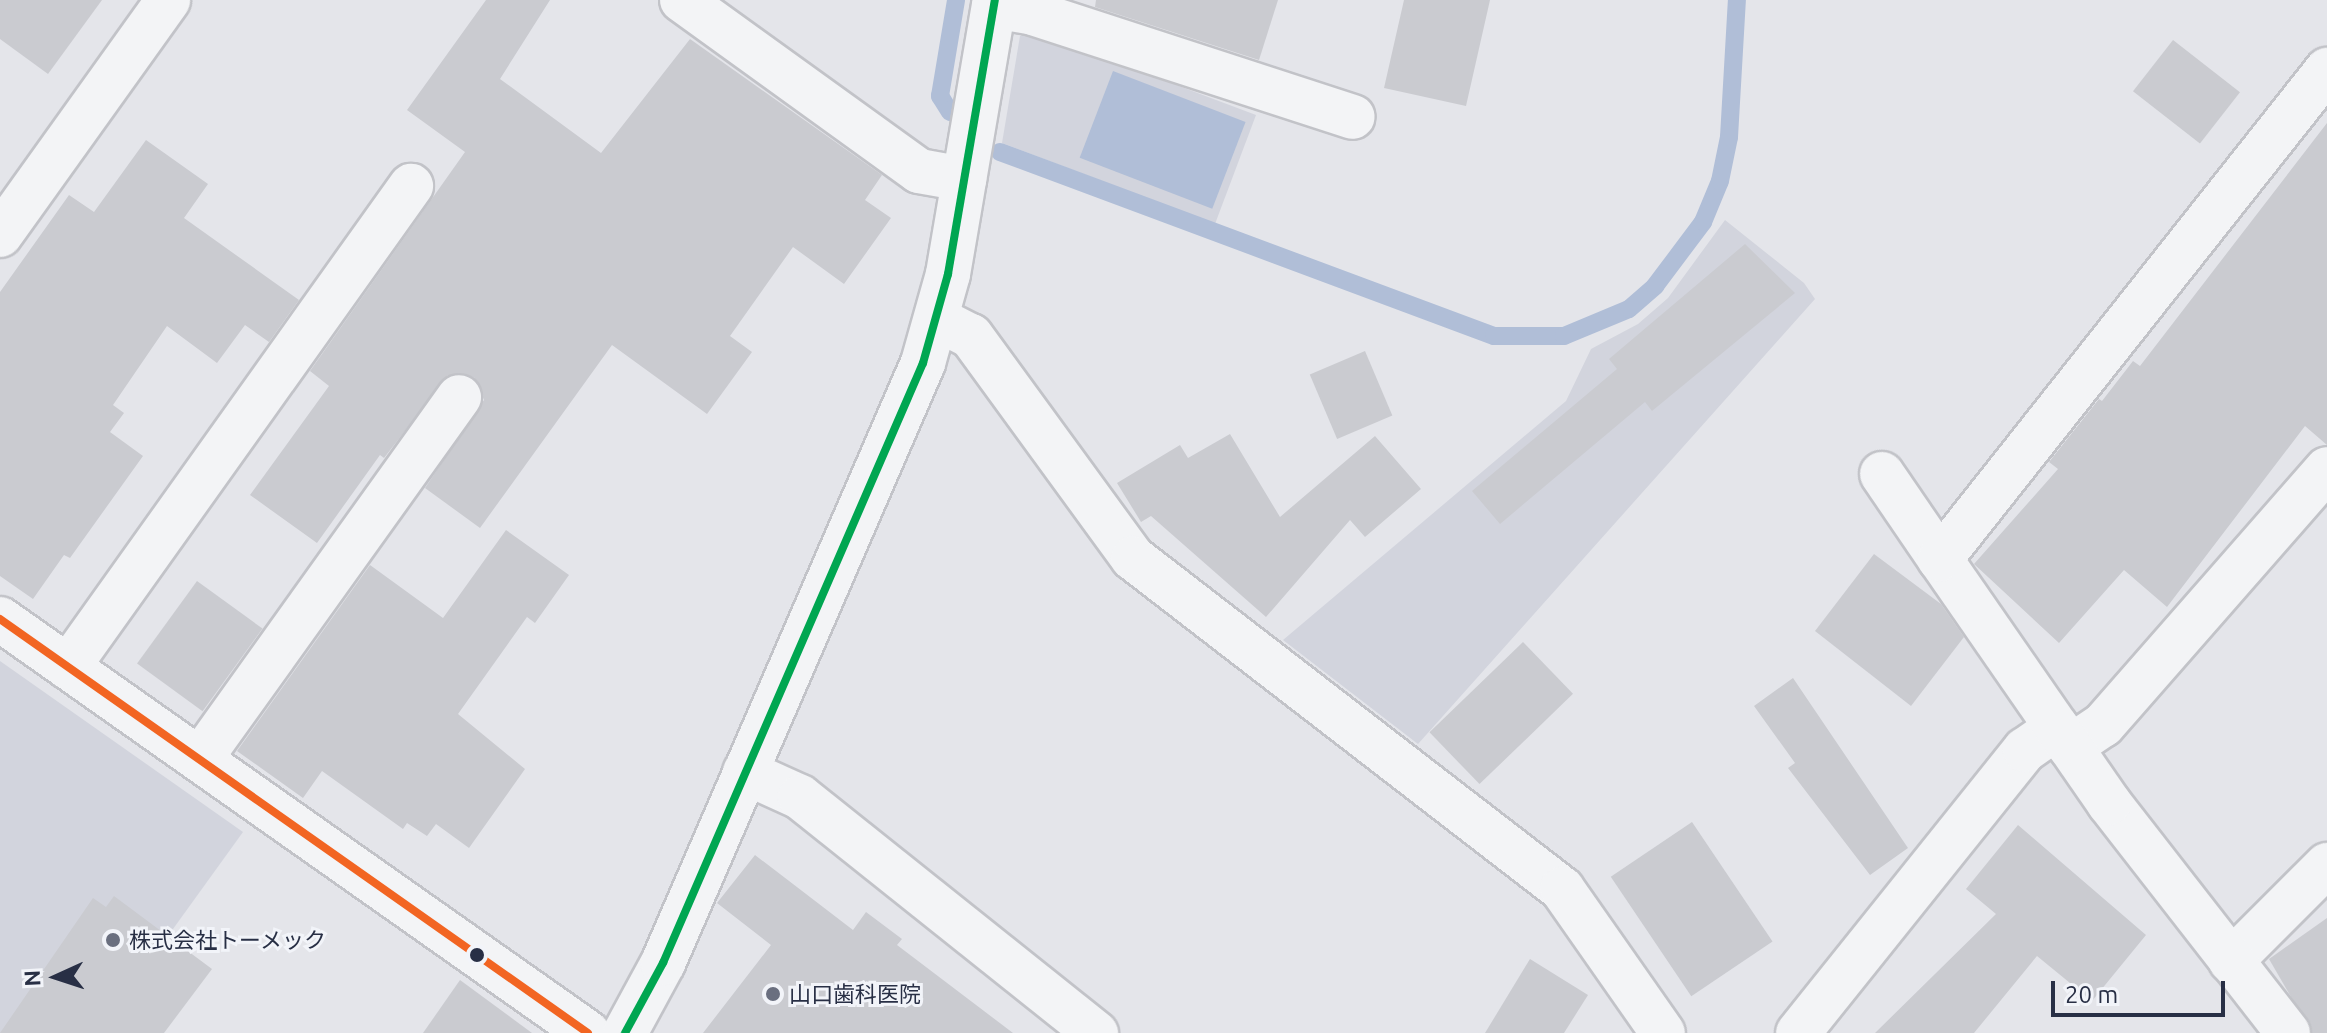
<!DOCTYPE html>
<meta charset="utf-8">
<style>
body{margin:0}
#map{position:relative;width:2327px;height:1033px;overflow:hidden;background:#e4e5ea;font-family:Ubuntu,"Noto Sans JP",sans-serif}
div>[style]{position:absolute}
.built>*{inset:0;background:#d2d4dd}
.water>*{inset:0;background:#b0bed7;transform-origin:0 0}
.stream>*{height:18px;margin:-9px;padding:0 9px;transform-origin:9px;border-radius:9px;background:#b0bed7}
.building>*{inset:0;background:#cacbd0;transform-origin:0 0}
.roads{filter:drop-shadow(2px 0 #c2c3c8) drop-shadow(-2px 0 #c2c3c8) drop-shadow(0 2px #c2c3c8) drop-shadow(0 -2px #c2c3c8)}
.minor>*{height:44px;margin:-22px;padding:0 22px;transform-origin:22px;border-radius:22px;background:#f3f4f6}
.bus-1>*{height:8px;margin:-4px;padding:0 4px;transform-origin:4px;border-radius:4px;background:#f26522}
.bus-2>*{height:8px;margin:-4px;padding:0 4px;transform-origin:4px;border-radius:4px;background:#00a651}
.dots>*{width:22px;height:22px;translate:-50% -50%;box-sizing:border-box;border:4px solid #f2f4f9;border-radius:50%}
span{translate:-50% -50%;white-space:nowrap;text-align:center;line-height:1.15;-webkit-text-stroke:6px #f2f4f9;paint-order:stroke}
.poi-label{font-size:22px;color:#282f45}
.left{translate:0 -50%;text-align:left}
.north{position:absolute;left:16px;top:937px;width:80px;height:80px;-webkit-text-stroke:6px #f2f4f9;paint-order:stroke;rotate:267deg;font-size:22px;font-weight:700;line-height:32px;text-align:center;color:#282f45}
.north::after{content:'';display:block;margin:auto;width:28px;height:36px;background:#282f45;clip-path:polygon(50% 0,100% 100%,50% 72%,0 100%)}
.scale{position:absolute;left:2051px;top:981px;width:174px;height:36px;box-sizing:border-box;border:4px solid #282f45;border-top:0;padding-left:10px;font-size:24px;line-height:28px;white-space:nowrap;color:#282f45;-webkit-text-stroke:6px #f2f4f9;paint-order:stroke}
</style>
<div id="map">
<div class="built">
<div style="clip-path:polygon(1030px 30px,1256px 115px,1215px 224px,1002px 143px,1020px 36px)"></div>
<div style="clip-path:polygon(1725px 220px,1804px 283px,1815px 299px,1418px 744px,1283px 640px,1566px 401px,1591px 349px,1638px 324px,1668px 298px)"></div>
<div style="clip-path:polygon(0 661px,243px 832px,98px 1033px,0 1033px)"></div>
</div>
<div class="water">
<div style="left:1113px;top:71px;width:142px;height:93px;rotate:21deg"></div>
</div>
<div class="stream">
<div style="left:950px;top:112px;width:19px;rotate:-122deg"></div>
<div style="left:940px;top:96px;width:97px;rotate:-80.5deg"></div>
<div style="left:1000px;top:152px;width:527px;rotate:20.43deg"></div>
<div style="left:1494px;top:336px;width:70px"></div>
<div style="left:1564px;top:336px;width:70px;rotate:-22.6deg"></div>
<div style="left:1629px;top:309px;width:35px;rotate:-41deg"></div>
<div style="left:1655px;top:286px;width:80px;rotate:-53.1deg"></div>
<div style="left:1703px;top:222px;width:44px;rotate:-67.5deg"></div>
<div style="left:1720px;top:181px;width:45px;rotate:-78.4deg"></div>
<div style="left:1729px;top:137px;width:137px;rotate:-86.7deg"></div>
</div>
<div class="building">
<div style="clip-path:polygon(0 0,102px 0,48px 74px,0 39px)"></div>
<div style="clip-path:polygon(486px 0,550px 0,500px 79px,601px 153px,690px 39px,882px 175px,865px 200px,891px 218px,844px 284px,793px 247px,730px 336px,752px 352px,707px 414px,612px 345px,480px 528px,425px 488px,484px 400px,474px 377px,448px 375px,384px 458px,380px 455px,317px 543px,250px 495px,329px 386px,310px 371px,465px 152px,407px 110px)"></div>
<div style="clip-path:polygon(1096px 0,1278px 0,1259px 60px,1095px 7px)"></div>
<div style="clip-path:polygon(1404px 0,1490px 0,1466px 106px,1384px 88px)"></div>
<div style="left:2173px;top:40px;width:85px;height:65px;rotate:38deg"></div>
<div style="clip-path:polygon(2327px 123px,2327px 445px,2305px 426px,2167px 607px,2124px 570px,2059px 643px,1974px 564px,2058px 469px,2049px 462px,2099px 399px,2102px 401px,2133px 361px,2140px 366px)"></div>
<div style="clip-path:polygon(146px 140px,208px 184px,184px 218px,299px 300px,269px 342px,245px 325px,217px 363px,167px 326px,113px 405px,124px 413px,110px 432px,143px 456px,70px 558px,64px 555px,33px 599px,0 576px,0 292px,69px 195px,94px 212px)"></div>
<div style="clip-path:polygon(1745px 244px,1795px 293px,1652px 411px,1645px 402px,1500px 524px,1472px 491px,1617px 369px,1609px 359px)"></div>
<div style="left:1365px;top:351px;width:70px;height:60px;rotate:67deg"></div>
<div style="clip-path:polygon(1230px 434px,1280px 517px,1375px 436px,1421px 489px,1365px 537px,1350px 520px,1266px 617px,1151px 516px,1141px 522px,1117px 483px,1180px 445px,1188px 458px)"></div>
<div style="clip-path:polygon(506px 530px,569px 575px,535px 623px,527px 617px,458px 714px,525px 769px,469px 848px,436px 824px,427px 836px,407px 823px,403px 829px,322px 771px,303px 798px,237px 751px,370px 565px,443px 618px)"></div>
<div style="clip-path:polygon(1874px 554px,1941px 604px,1964px 637px,1911px 706px,1815px 631px)"></div>
<div style="left:197px;top:581px;width:81px;height:102px;rotate:36deg"></div>
<div style="left:1523px;top:642px;width:72px;height:130px;rotate:46deg"></div>
<div style="clip-path:polygon(1793px 678px,1908px 848px,1870px 875px,1788px 768px,1795px 763px,1754px 706px)"></div>
<div style="left:1692px;top:822px;width:144px;height:98px;rotate:56deg"></div>
<div style="clip-path:polygon(2018px 825px,2146px 935px,2092px 1001px,2037px 956px,1974px 1033px,1875px 1033px,1996px 914px,1966px 889px)"></div>
<div style="clip-path:polygon(755px 855px,853px 930px,866px 912px,902px 939px,897px 945px,1013px 1033px,703px 1033px,771px 945px,717px 903px)"></div>
<div style="clip-path:polygon(114px 896px,212px 969px,164px 1033px,0 1033px,93px 898px,106px 907px)"></div>
<div style="clip-path:polygon(2327px 918px,2327px 1033px,2312px 1033px,2269px 959px)"></div>
<div style="clip-path:polygon(1530px 959px,1588px 995px,1564px 1033px,1485px 1033px)"></div>
<div style="clip-path:polygon(460px 980px,532px 1033px,423px 1033px)"></div>
</div>
<div class="roads">
<div class="minor">
<div style="left:682px;top:0;width:292px;rotate:35.8deg"></div>
<div style="left:919px;top:171px;width:46px;rotate:10.1deg"></div>
<div style="left:994px;top:6px;width:40px;rotate:10deg"></div>
<div style="left:1033px;top:13px;width:336px;rotate:18deg"></div>
<div style="left:0;top:235px;width:289px;rotate:-54.4deg"></div>
<div style="left:937px;top:319px;width:38px;rotate:27deg"></div>
<div style="left:971px;top:336px;width:275px;rotate:53.9deg"></div>
<div style="left:1133px;top:558px;width:542px;rotate:37.65deg"></div>
<div style="left:1562px;top:889px;width:176px;rotate:55deg"></div>
<div style="left:1882px;top:474px;width:103px;rotate:55.7deg"></div>
<div style="left:0;top:619px;width:719px;rotate:35.15deg"></div>
<div style="left:68px;top:667px;width:591px;rotate:-54.51deg"></div>
<div style="left:2070px;top:747px;width:40px;rotate:-34deg"></div>
<div style="left:2103px;top:725px;width:340px;rotate:-48.8deg"></div>
<div style="left:200px;top:759px;width:445px;rotate:-54.4deg"></div>
<div style="left:745px;top:772px;width:60px;rotate:24.4deg"></div>
<div style="left:800px;top:797px;width:379px;rotate:38.6deg"></div>
<div style="left:2231px;top:961px;width:136px;rotate:-45deg"></div>
<div style="left:625px;top:1033px;width:80px;rotate:-61.5deg"></div>
<div style="left:663px;top:963px;width:654px;rotate:-66.57deg"></div>
<div style="left:923px;top:363px;width:92px;rotate:-74.3deg"></div>
<div style="left:948px;top:274px;width:278px;rotate:-80.3deg"></div>
<div style="left:1798px;top:1033px;width:363px;rotate:-51.3deg"></div>
<div style="left:2025px;top:750px;width:39px;rotate:-35deg"></div>
<div style="left:2288px;top:1033px;width:291px;rotate:-127.9deg"></div>
<div style="left:2109px;top:803px;width:297px;rotate:-124.7deg"></div>
<div style="left:1940px;top:559px;width:624px;rotate:-51.64deg"></div>
</div>
</div>
<div class="bus-1">
<div style="left:0;top:619px;width:719px;rotate:35.15deg"></div>
</div>
<div class="bus-2">
<div style="left:625px;top:1033px;width:80px;rotate:-61.5deg"></div>
<div style="left:663px;top:963px;width:654px;rotate:-66.57deg"></div>
<div style="left:923px;top:363px;width:92px;rotate:-74.3deg"></div>
<div style="left:948px;top:274px;width:278px;rotate:-80.3deg"></div>
</div>
<div class="dots">
<div style="left:113px;top:940px;background:#6a6f7f"></div>
<div style="left:477px;top:955px;background:#282f45"></div>
<div style="left:773px;top:994px;background:#6a6f7f"></div>
</div>
<div class="poi-label">
<span class="left" style="left:129px;top:940px">株式会社トーメック</span>
<span class="left" style="left:789px;top:994px">山口歯科医院</span>
</div>
<div class="north">N</div>
<div class="scale">20 m</div>
</div>
